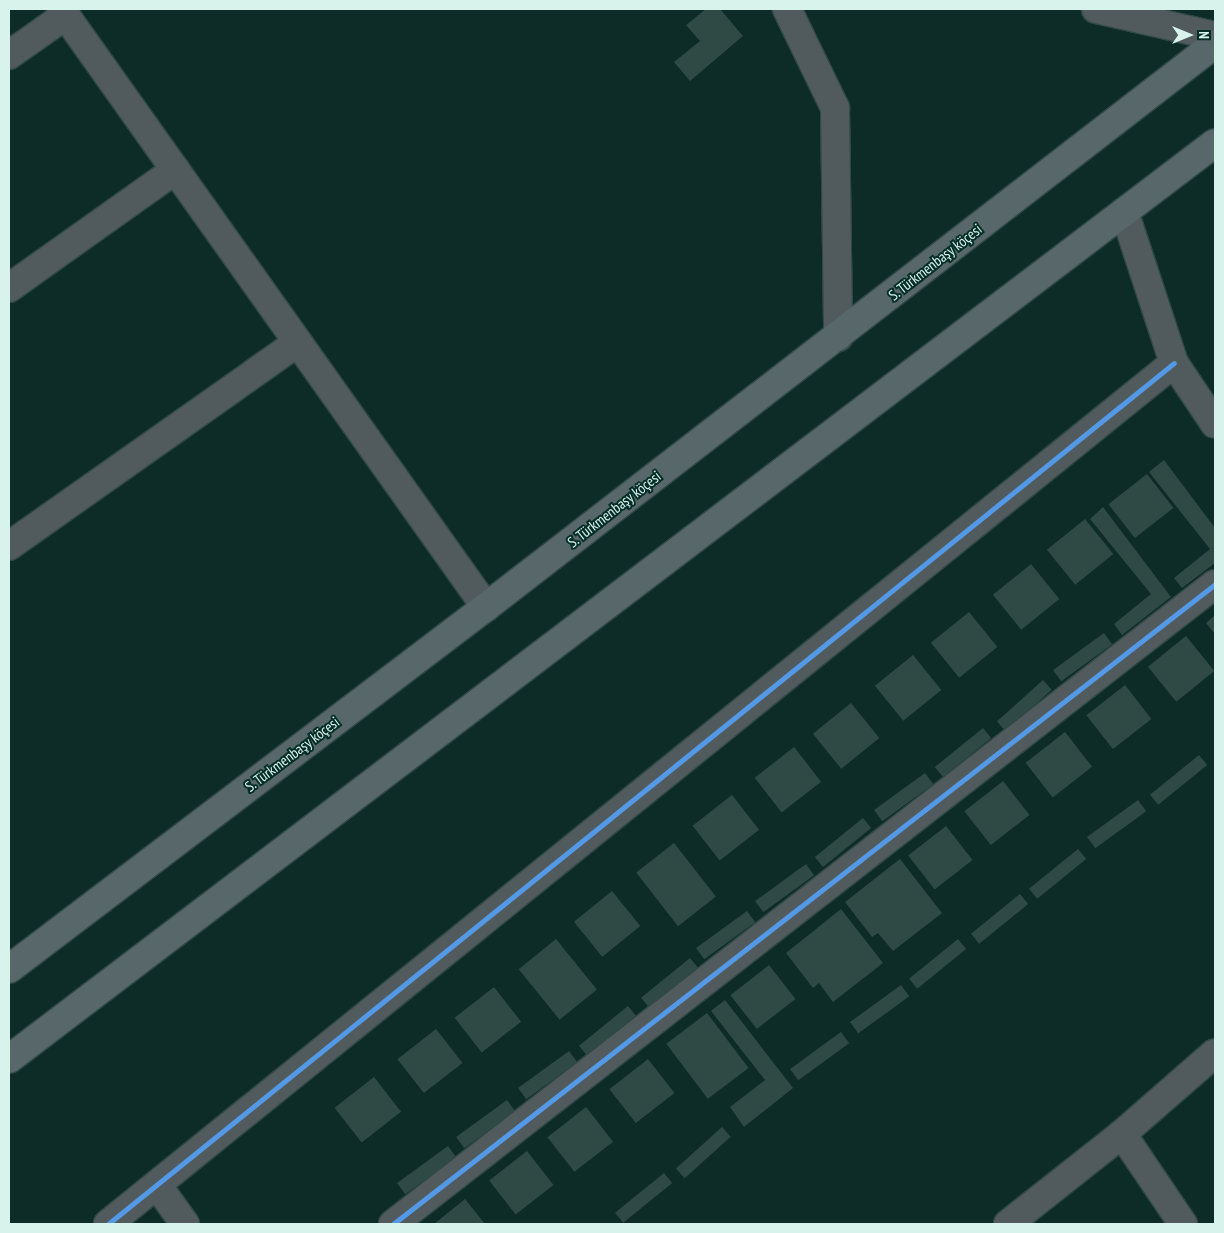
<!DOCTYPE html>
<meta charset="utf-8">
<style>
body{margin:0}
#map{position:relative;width:1224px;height:1233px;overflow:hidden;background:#0d2c28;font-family:"PT Sans Narrow",sans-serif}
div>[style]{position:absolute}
.building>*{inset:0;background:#2f4945;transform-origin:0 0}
.roads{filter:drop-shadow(1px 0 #304946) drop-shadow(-1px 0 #304946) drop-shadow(0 1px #304946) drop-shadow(0 -1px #304946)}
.minor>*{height:28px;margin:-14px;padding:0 14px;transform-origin:14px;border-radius:14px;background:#515b5e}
.highway>*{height:28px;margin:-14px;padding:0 14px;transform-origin:14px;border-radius:14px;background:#58686a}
.cycleway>*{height:5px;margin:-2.5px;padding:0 2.5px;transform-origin:2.5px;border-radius:2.5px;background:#5399e6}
span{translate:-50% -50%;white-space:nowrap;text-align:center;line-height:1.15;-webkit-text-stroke:4px #052e27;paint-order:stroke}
.street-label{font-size:15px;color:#d8f2ec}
.frame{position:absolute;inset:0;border:10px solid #d8f2ec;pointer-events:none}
.north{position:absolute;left:1164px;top:10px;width:50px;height:50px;-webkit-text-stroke:4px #052e27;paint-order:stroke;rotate:90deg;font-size:14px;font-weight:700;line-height:20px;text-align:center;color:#d8f2ec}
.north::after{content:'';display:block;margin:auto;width:18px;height:22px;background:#d8f2ec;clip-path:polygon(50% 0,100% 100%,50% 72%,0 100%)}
</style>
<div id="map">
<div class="building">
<div style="clip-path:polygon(706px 9px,720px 9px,743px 36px,690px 81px,674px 62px,700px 41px,686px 25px)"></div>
<div style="clip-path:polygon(1164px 460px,1215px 528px,1215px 563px,1182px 588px,1174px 578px,1210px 549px,1149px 472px)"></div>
<div style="left:1147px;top:474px;width:43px;height:49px;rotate:52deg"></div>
<div style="clip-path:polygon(1103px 507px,1171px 597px,1122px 635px,1114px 624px,1151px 594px,1090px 519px)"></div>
<div style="left:1085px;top:519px;width:45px;height:49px;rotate:51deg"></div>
<div style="left:1031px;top:564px;width:45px;height:49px;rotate:51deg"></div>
<div style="left:969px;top:612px;width:45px;height:49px;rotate:51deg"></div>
<div style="clip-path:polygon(1215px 615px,1215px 634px,1206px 623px)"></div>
<div style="left:1104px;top:633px;width:14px;height:63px;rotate:54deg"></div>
<div style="left:1186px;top:636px;width:45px;height:49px;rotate:51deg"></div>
<div style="left:913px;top:655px;width:45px;height:49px;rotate:51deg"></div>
<div style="left:1043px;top:680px;width:13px;height:62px;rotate:48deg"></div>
<div style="left:1125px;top:685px;width:43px;height:49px;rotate:52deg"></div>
<div style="left:851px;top:703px;width:45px;height:49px;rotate:51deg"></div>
<div style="left:983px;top:728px;width:13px;height:62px;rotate:51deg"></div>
<div style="left:1065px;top:732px;width:44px;height:50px;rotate:52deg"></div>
<div style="left:794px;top:747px;width:44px;height:50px;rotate:52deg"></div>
<div style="left:1199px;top:755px;width:13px;height:63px;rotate:51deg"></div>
<div style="left:925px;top:773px;width:14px;height:63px;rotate:54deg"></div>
<div style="left:1003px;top:781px;width:43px;height:49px;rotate:52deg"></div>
<div style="left:732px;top:795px;width:44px;height:50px;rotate:52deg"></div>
<div style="left:1138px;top:800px;width:14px;height:63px;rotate:54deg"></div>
<div style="left:863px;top:818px;width:13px;height:62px;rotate:51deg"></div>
<div style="left:946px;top:826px;width:43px;height:48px;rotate:52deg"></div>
<div style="left:674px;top:843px;width:68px;height:48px;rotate:52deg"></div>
<div style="left:1078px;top:849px;width:13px;height:63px;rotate:51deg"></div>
<div style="clip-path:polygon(900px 859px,942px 913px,893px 951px,878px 933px,872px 937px,845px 902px)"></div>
<div style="left:806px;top:864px;width:14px;height:63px;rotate:54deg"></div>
<div style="left:612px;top:891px;width:45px;height:49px;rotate:51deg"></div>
<div style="left:1020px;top:894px;width:13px;height:63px;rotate:51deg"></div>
<div style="clip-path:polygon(841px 909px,883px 963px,833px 1002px,819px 983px,813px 988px,786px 953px)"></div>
<div style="left:747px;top:911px;width:14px;height:63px;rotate:54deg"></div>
<div style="left:556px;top:939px;width:65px;height:48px;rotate:51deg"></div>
<div style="left:958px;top:939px;width:13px;height:63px;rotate:51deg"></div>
<div style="left:690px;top:958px;width:13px;height:63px;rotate:51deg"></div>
<div style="left:769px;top:965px;width:43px;height:49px;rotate:52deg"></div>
<div style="left:901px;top:985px;width:14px;height:63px;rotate:54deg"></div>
<div style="left:494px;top:987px;width:44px;height:50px;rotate:52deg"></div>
<div style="clip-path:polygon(725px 1000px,793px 1088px,744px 1127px,730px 1107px,765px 1080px,711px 1011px)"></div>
<div style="left:628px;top:1006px;width:13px;height:63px;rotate:51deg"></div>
<div style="left:707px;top:1013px;width:69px;height:51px;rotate:53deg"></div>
<div style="left:436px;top:1029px;width:43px;height:49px;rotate:52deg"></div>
<div style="left:841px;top:1032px;width:14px;height:63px;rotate:54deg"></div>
<div style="left:569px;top:1051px;width:14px;height:63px;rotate:54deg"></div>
<div style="left:648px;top:1059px;width:43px;height:49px;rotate:52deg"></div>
<div style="left:374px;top:1077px;width:44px;height:50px;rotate:52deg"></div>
<div style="left:507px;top:1100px;width:14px;height:63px;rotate:54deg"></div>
<div style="left:586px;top:1107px;width:44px;height:49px;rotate:52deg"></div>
<div style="left:722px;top:1127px;width:13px;height:62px;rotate:48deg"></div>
<div style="left:448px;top:1146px;width:14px;height:63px;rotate:54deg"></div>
<div style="left:527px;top:1151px;width:43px;height:48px;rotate:52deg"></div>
<div style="left:664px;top:1173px;width:13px;height:63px;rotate:51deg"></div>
<div style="clip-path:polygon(465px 1199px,485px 1224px,434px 1224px)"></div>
</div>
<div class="roads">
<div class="minor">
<div style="left:61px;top:9px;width:734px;rotate:54.6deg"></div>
<div style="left:787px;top:9px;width:110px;rotate:64.1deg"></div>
<div style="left:835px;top:108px;width:229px;rotate:89.2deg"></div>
<div style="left:1096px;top:9px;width:122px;rotate:12.8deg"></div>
<div style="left:9px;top:55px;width:70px;rotate:-35.1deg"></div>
<div style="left:1125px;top:214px;width:157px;rotate:71.8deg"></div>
<div style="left:1174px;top:363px;width:73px;rotate:56.1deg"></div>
<div style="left:9px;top:288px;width:204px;rotate:-35.4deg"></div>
<div style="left:9px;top:546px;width:352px;rotate:-35.2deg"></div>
<div style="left:157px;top:1185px;width:48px;rotate:54.3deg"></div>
<div style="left:108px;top:1224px;width:1370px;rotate:-38.93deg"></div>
<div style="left:393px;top:1224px;width:1042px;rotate:-37.9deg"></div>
<div style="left:1008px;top:1224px;width:145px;rotate:-38.3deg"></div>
<div style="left:1183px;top:1224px;width:109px;rotate:-124.1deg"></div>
<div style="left:1122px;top:1134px;width:123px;rotate:-41.1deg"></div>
</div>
<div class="highway">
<div style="left:9px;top:969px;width:599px;rotate:-37.2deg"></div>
<div style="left:486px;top:607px;width:921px;rotate:-37.68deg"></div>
<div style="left:9px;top:1059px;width:1514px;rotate:-37.22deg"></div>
</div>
</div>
<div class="cycleway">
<div style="left:108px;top:1224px;width:1370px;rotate:-38.93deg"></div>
<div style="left:393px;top:1224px;width:1042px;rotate:-37.9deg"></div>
</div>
<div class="street-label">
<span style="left:935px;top:262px;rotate:-38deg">S. Türkmenbaşy köçesi</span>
<span style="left:614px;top:509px;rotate:-38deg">S. Türkmenbaşy köçesi</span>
<span style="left:292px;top:754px;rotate:-37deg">S. Türkmenbaşy köçesi</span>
</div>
<div class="frame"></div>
<div class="north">N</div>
</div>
